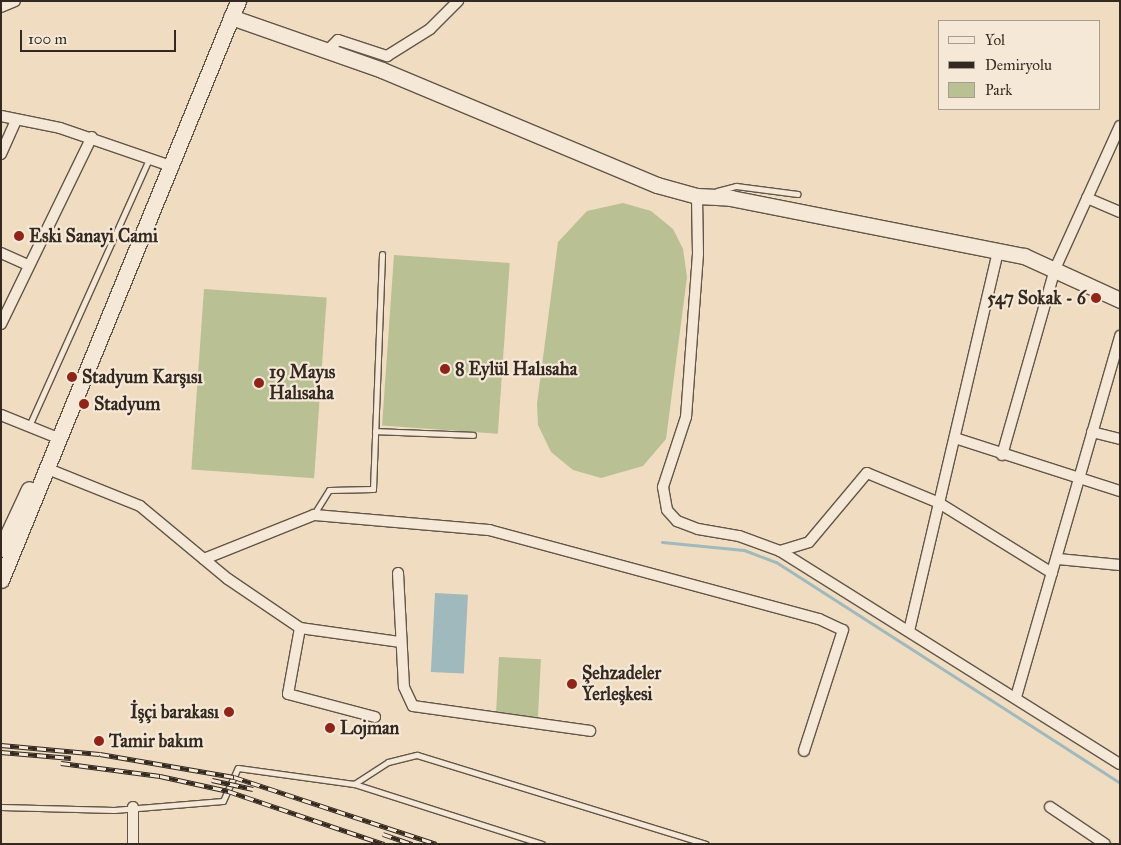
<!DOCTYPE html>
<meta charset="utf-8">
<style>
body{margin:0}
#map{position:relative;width:1121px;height:845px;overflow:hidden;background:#f0dcc1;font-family:"IM FELL Great Primer",serif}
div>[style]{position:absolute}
.green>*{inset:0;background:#b9c093;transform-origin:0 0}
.water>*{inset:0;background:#9fb9bd;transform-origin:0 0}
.stream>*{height:3px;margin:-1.5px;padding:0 1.5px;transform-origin:1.5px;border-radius:1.5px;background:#9fb9bd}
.roads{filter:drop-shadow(1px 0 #625648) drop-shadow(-1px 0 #625648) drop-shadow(0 1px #625648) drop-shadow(0 -1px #625648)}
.lane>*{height:5px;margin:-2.5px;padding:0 2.5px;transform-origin:2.5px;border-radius:2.5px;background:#f5e8d7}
.street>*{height:10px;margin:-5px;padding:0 5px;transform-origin:5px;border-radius:5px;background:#f5e8d7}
.secondary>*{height:15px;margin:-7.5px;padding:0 7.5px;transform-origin:7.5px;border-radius:7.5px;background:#f5e8d7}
.rail>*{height:5px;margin-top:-2.5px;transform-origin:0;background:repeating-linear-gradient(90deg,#f5e8d7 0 9px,#332920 0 18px);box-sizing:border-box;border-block:1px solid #332920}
.dots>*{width:14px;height:14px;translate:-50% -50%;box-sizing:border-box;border:2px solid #f5e8d7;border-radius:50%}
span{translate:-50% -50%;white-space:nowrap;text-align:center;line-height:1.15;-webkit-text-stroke:4.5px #f5e8d7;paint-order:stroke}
.poi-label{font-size:18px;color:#332920;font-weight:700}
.left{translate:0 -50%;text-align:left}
.right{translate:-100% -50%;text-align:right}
.frame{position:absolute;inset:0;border:2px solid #332920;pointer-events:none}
.legend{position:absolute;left:938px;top:20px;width:162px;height:90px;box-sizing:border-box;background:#f5e8d7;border:1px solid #a79c8e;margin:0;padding:6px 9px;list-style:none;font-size:15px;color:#332920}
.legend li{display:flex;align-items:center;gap:10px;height:25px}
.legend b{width:25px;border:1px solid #a79c8e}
.scale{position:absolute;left:20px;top:30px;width:156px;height:22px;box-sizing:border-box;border:2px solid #332920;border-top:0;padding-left:6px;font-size:15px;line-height:18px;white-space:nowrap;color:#332920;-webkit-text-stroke:4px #f5e8d7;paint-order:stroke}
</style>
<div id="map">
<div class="green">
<div style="clip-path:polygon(623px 203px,651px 211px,673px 229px,683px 249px,687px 277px,666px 439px,643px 466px,601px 478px,573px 470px,551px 452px,538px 425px,537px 404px,558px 242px,587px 211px)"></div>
<div style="left:394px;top:255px;width:116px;height:171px;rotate:4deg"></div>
<div style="left:204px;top:289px;width:123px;height:181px;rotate:4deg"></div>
<div style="left:499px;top:657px;width:42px;height:59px;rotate:3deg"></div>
</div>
<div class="water">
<div style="left:435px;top:593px;width:33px;height:79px;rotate:3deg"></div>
</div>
<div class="stream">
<div style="left:662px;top:542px;width:82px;rotate:5.6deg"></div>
<div style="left:744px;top:550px;width:34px;rotate:21deg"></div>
<div style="left:776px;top:562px;width:409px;rotate:32.7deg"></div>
</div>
<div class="roads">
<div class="lane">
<div style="left:717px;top:191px;width:20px;rotate:-15deg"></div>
<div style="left:736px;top:186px;width:62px;rotate:7.5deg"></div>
<div style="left:29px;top:426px;width:295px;rotate:-65.8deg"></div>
<div style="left:375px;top:431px;width:98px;rotate:2.3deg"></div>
<div style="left:314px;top:514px;width:28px;rotate:-58deg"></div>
<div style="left:329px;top:490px;width:44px;rotate:-1.3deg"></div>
<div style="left:373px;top:489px;width:235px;rotate:-87.8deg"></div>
<div style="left:354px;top:784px;width:40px;rotate:-32.9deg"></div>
<div style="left:388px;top:762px;width:30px;rotate:-14deg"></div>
<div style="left:417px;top:755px;width:302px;rotate:17.1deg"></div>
<div style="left:1px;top:807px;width:113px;rotate:1.5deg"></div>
<div style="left:114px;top:810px;width:109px;rotate:-4.7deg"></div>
<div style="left:223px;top:801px;width:36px;rotate:-66deg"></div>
<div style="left:238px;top:768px;width:117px;rotate:7.9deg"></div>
<div style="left:354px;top:784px;width:197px;rotate:17.7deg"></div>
</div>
<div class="street">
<div style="left:1px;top:7px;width:15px;rotate:-23deg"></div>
<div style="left:328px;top:50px;width:14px;rotate:-45deg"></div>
<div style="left:338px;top:40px;width:52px;rotate:18.1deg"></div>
<div style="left:387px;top:56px;width:51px;rotate:-32.1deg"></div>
<div style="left:430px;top:29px;width:40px;rotate:-45deg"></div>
<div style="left:1px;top:116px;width:60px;rotate:11.5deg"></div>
<div style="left:60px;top:128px;width:120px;rotate:19deg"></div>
<div style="left:1px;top:154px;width:37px;rotate:-66deg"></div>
<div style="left:697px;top:196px;width:58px;rotate:89deg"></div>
<div style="left:698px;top:254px;width:163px;rotate:94.2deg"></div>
<div style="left:686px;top:417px;width:74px;rotate:108.2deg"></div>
<div style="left:663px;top:487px;width:23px;rotate:80deg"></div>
<div style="left:667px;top:510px;width:15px;rotate:48deg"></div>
<div style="left:677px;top:521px;width:22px;rotate:21deg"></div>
<div style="left:698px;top:529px;width:42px;rotate:9.7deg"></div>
<div style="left:739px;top:536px;width:44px;rotate:20.1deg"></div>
<div style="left:780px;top:551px;width:401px;rotate:32.1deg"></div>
<div style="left:1087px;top:198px;width:36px;rotate:23deg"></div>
<div style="left:1px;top:253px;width:30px;rotate:24deg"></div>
<div style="left:1px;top:324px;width:208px;rotate:-64.1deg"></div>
<div style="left:1px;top:415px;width:61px;rotate:22deg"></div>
<div style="left:1092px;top:432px;width:29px;rotate:14deg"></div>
<div style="left:955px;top:438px;width:173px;rotate:17.8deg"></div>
<div style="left:1002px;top:455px;width:193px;rotate:-74.1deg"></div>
<div style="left:1055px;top:269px;width:157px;rotate:-65.6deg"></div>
<div style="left:48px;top:469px;width:99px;rotate:21.9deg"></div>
<div style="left:140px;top:506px;width:114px;rotate:39.7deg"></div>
<div style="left:228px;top:579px;width:87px;rotate:34.2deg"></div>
<div style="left:300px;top:628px;width:100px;rotate:8deg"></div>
<div style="left:780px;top:551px;width:30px;rotate:-17deg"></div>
<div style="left:809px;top:542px;width:90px;rotate:-50deg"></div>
<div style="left:867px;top:473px;width:78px;rotate:22.6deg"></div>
<div style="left:939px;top:503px;width:133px;rotate:31.8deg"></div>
<div style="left:204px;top:559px;width:118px;rotate:-21.8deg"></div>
<div style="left:314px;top:515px;width:176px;rotate:4.9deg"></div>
<div style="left:489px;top:530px;width:342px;rotate:15.1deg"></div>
<div style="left:819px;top:619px;width:26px;rotate:25deg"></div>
<div style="left:843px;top:630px;width:127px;rotate:107.9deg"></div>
<div style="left:1058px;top:559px;width:62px;rotate:5.5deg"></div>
<div style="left:398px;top:573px;width:114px;rotate:87deg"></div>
<div style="left:404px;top:687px;width:21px;rotate:65deg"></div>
<div style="left:413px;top:706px;width:179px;rotate:8deg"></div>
<div style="left:300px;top:628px;width:67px;rotate:100.3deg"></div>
<div style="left:288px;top:694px;width:90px;rotate:14.8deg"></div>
<div style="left:909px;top:631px;width:390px;rotate:-76.8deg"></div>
<div style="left:1016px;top:697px;width:376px;rotate:-73.9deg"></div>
<div style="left:1050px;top:807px;width:66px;rotate:33.9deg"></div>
<div style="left:133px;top:844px;width:37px;rotate:-90deg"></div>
</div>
<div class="secondary">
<div style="left:231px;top:17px;width:160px;rotate:19.3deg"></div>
<div style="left:382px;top:70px;width:298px;rotate:22.7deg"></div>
<div style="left:657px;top:185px;width:41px;rotate:15.4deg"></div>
<div style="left:697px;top:196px;width:34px;rotate:3deg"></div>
<div style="left:731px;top:198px;width:299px;rotate:11.2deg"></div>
<div style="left:1024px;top:256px;width:106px;rotate:24.6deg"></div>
<div style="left:1px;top:549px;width:66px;rotate:-65deg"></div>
<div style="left:1px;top:580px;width:626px;rotate:-67.74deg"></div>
</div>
</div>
<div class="rail">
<div style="left:1px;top:745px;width:99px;rotate:5.2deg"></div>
<div style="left:100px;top:754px;width:136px;rotate:9.7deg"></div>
<div style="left:234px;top:777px;width:213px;rotate:18.3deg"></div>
<div style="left:1px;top:752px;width:70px;rotate:4.9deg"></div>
<div style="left:61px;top:763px;width:100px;rotate:7.5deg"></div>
<div style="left:160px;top:776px;width:70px;rotate:12.4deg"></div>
<div style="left:228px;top:791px;width:165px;rotate:18.8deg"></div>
<div style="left:212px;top:780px;width:42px;rotate:12.4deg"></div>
<div style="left:383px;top:834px;width:31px;rotate:19deg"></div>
</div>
<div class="dots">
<div style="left:19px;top:236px;background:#8f2418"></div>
<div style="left:1096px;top:298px;background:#8f2418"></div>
<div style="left:445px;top:369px;background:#8f2418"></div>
<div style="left:72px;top:377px;background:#8f2418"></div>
<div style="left:259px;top:383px;background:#8f2418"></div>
<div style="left:84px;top:404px;background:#8f2418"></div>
<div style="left:572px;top:684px;background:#8f2418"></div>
<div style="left:229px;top:712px;background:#8f2418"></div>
<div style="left:330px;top:728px;background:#8f2418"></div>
<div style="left:99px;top:741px;background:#8f2418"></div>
</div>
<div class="poi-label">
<span class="left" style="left:29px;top:236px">Eski Sanayi Cami</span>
<span class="right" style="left:1086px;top:298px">547 Sokak - 6</span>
<span class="left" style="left:455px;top:369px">8 Eylül Halısaha</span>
<span class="left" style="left:269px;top:383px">19 Mayıs<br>Halısaha</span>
<span class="left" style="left:82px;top:377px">Stadyum Karşısı</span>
<span class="left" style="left:94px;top:404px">Stadyum</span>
<span class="left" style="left:582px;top:684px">Şehzadeler<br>Yerleşkesi</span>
<span class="right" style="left:219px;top:712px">İşçi barakası</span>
<span class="left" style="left:340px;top:728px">Lojman</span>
<span class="left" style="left:109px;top:741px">Tamir bakım</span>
</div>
<div class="frame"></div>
<ul class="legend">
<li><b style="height:6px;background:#f5e8d7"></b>Yol</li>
<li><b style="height:6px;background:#332920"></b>Demiryolu</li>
<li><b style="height:14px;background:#b9c093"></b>Park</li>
</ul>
<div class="scale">100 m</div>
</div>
